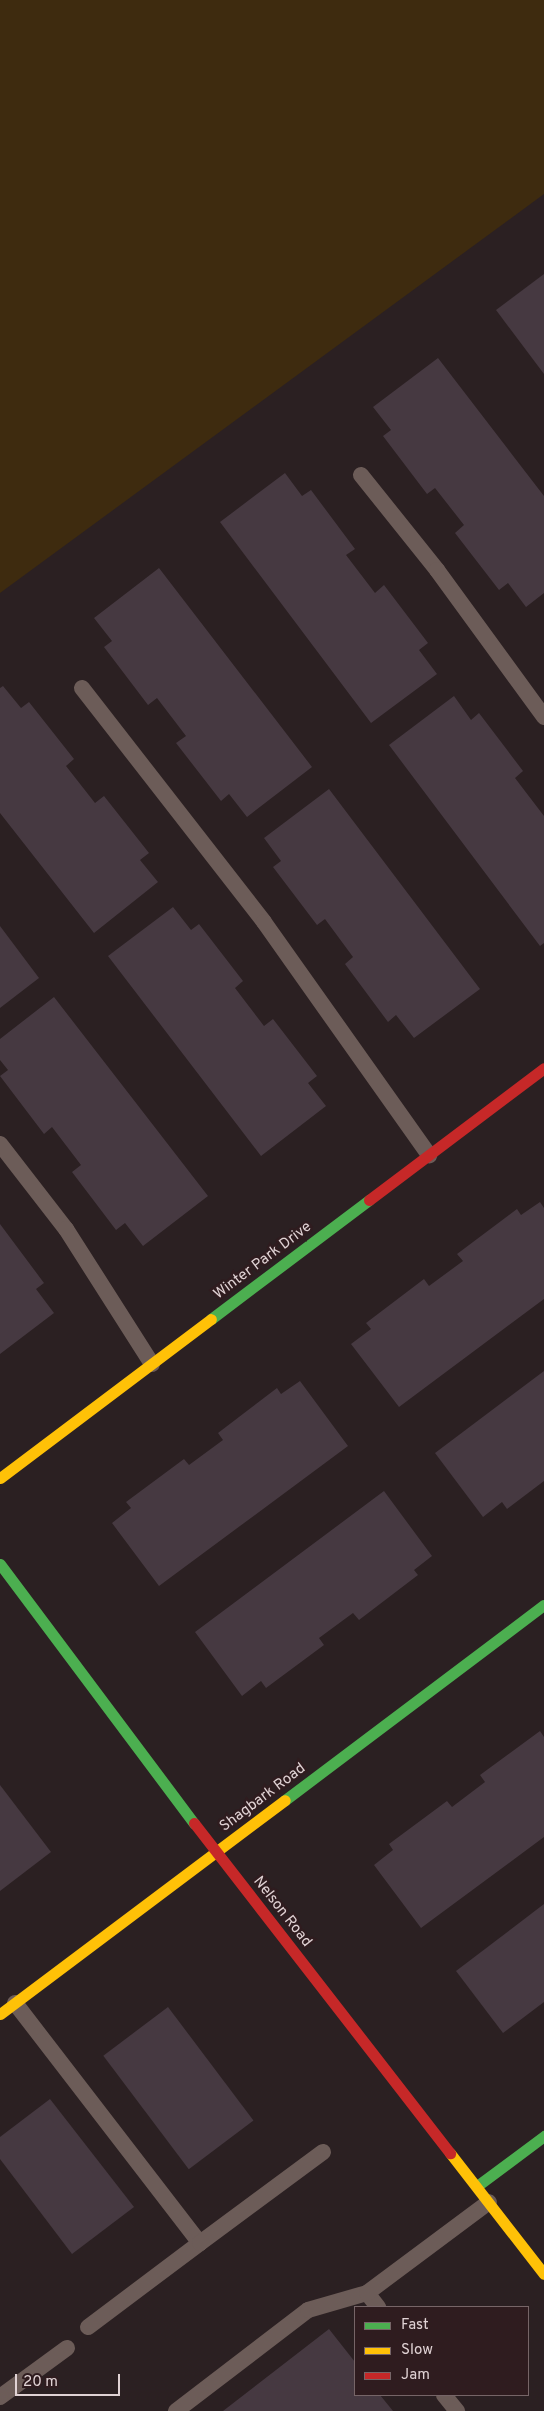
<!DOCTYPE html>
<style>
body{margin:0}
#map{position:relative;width:544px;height:2411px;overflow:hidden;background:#2b2022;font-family:Overpass,sans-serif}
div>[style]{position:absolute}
.green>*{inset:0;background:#3e2b0f}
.building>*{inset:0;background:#463941;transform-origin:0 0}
.lane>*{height:16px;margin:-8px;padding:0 8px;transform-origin:8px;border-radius:8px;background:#6c5c58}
.fast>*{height:11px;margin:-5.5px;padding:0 5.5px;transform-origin:5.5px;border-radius:5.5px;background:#4caf50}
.slow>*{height:11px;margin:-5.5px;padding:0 5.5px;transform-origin:5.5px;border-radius:5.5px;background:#ffc107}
.jam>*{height:11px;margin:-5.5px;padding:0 5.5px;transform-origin:5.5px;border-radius:5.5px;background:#c62828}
span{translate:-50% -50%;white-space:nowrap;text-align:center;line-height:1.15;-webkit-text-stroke:5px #2f1c1f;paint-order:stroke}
.street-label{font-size:15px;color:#e0d2d4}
.legend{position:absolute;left:354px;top:2306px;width:175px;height:90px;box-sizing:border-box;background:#2f1c1f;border:1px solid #766567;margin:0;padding:6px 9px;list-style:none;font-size:15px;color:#e0d2d4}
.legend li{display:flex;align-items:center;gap:10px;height:25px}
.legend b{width:25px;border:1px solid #766567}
.scale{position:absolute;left:15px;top:2374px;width:105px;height:22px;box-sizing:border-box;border:2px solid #e0d2d4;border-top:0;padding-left:6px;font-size:15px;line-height:18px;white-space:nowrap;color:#e0d2d4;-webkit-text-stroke:4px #2f1c1f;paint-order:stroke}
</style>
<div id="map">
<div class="green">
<div style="clip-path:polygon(0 0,544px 0,544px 194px,0 593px)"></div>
</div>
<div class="building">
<div style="clip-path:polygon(544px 274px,544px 374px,496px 310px)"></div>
<div style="clip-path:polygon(438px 358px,544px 496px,544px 593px,526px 607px,508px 583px,499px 590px,455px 533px,464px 525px,435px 488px,427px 494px,383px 436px,391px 430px,373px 407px)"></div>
<div style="clip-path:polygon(285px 473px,302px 496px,311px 490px,355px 549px,346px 555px,375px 593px,384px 585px,428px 643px,419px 650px,437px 674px,371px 723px,220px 522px)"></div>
<div style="clip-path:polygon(159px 568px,312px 767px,247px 817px,229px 794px,221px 801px,176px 743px,186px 736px,157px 698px,148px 705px,104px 647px,112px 641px,94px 618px)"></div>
<div style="clip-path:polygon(3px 686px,21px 708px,29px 702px,74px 759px,66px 766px,95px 803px,104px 796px,149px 853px,140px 860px,158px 882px,94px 933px,0 813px,0 688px)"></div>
<div style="clip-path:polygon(454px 696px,471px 720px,479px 713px,523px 771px,515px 778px,544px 816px,544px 943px,540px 946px,389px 745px)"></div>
<div style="clip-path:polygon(329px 789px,480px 989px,414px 1038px,396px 1015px,388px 1022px,345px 964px,353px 957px,325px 919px,317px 925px,273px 867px,281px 861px,264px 838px)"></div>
<div style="clip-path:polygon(173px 907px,191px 930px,199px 924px,243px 981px,235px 988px,264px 1026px,273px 1019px,317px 1076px,308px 1083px,326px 1106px,261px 1156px,108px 956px)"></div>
<div style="clip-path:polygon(0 926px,39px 978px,0 1008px)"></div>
<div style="clip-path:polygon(54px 997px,208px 1196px,143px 1246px,125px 1223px,116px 1230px,72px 1172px,81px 1165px,52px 1127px,44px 1134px,0 1076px,8px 1070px,0 1060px,0 1039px)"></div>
<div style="clip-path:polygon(540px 1202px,544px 1208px,544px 1299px,399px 1407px,351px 1344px,371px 1329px,366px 1323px,424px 1279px,429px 1286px,463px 1261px,457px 1254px,517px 1209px,521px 1215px)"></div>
<div style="clip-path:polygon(0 1224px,44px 1283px,36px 1289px,54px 1313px,0 1354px)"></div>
<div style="clip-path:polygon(544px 1371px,544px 1481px,507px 1509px,502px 1502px,483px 1517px,435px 1453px)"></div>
<div style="clip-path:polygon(300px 1381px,348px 1446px,159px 1586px,112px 1523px,131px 1508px,126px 1502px,184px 1459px,189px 1465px,223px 1440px,218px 1433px,277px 1388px,281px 1394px)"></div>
<div style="clip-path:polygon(384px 1491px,432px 1556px,414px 1570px,418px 1575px,359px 1620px,353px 1613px,319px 1638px,324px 1645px,266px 1688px,261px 1681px,242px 1696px,195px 1632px)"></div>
<div style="clip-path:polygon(540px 1731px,544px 1737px,544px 1837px,421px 1928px,374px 1865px,393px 1850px,389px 1844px,447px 1801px,452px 1807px,485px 1782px,480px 1775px)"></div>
<div style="clip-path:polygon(0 1785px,51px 1852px,0 1891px)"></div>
<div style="clip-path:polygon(544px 1904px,544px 2002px,503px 2033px,456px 1971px)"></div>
<div style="left:168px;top:2007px;width:142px;height:81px;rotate:53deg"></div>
<div style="clip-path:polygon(50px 2099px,134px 2207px,72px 2254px,0 2159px,0 2137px)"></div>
<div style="clip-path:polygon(329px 2329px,355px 2362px,355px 2395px,380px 2395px,393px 2411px,223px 2411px)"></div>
</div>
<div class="lane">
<div style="left:361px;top:475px;width:122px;rotate:51.3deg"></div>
<div style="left:437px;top:570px;width:182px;rotate:53.9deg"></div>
<div style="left:82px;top:688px;width:296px;rotate:52.1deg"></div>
<div style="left:264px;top:922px;width:286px;rotate:54.7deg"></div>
<div style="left:0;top:1144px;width:108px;rotate:52.2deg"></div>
<div style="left:66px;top:1229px;width:160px;rotate:57.5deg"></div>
<div style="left:15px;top:2003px;width:303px;rotate:52.4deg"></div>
<div style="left:200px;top:2243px;width:140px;rotate:143.1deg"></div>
<div style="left:200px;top:2243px;width:153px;rotate:-36.5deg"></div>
<div style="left:367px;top:2293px;width:18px;rotate:52deg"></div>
<div style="left:444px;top:2395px;width:21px;rotate:51deg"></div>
<div style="left:0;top:2397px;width:83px;rotate:-36.2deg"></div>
<div style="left:176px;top:2411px;width:166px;rotate:-37.4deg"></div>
<div style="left:308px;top:2310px;width:61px;rotate:-16.1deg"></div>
<div style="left:367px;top:2293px;width:152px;rotate:-36.7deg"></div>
</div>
<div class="fast">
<div style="left:211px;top:1319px;width:198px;rotate:-37deg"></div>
<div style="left:0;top:1564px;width:324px;rotate:53.2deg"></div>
<div style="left:285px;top:1800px;width:324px;rotate:-37deg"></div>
<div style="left:477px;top:2186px;width:84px;rotate:-36.7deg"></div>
</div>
<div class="slow">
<div style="left:0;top:1478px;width:264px;rotate:-37deg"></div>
<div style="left:0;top:2014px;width:356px;rotate:-36.9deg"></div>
<div style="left:450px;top:2153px;width:153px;rotate:52.2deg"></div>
</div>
<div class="jam">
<div style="left:369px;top:1200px;width:219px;rotate:-37deg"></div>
<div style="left:194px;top:1823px;width:418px;rotate:52.2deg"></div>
</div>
<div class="street-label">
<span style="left:263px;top:1261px;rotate:-37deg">Winter Park Drive</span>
<span style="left:263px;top:1798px;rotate:-37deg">Shagbark Road</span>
<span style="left:282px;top:1912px;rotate:52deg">Nelson Road</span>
</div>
<ul class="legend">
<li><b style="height:6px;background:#4caf50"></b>Fast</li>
<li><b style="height:6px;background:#ffc107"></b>Slow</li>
<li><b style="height:6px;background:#c62828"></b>Jam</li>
</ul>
<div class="scale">20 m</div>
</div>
